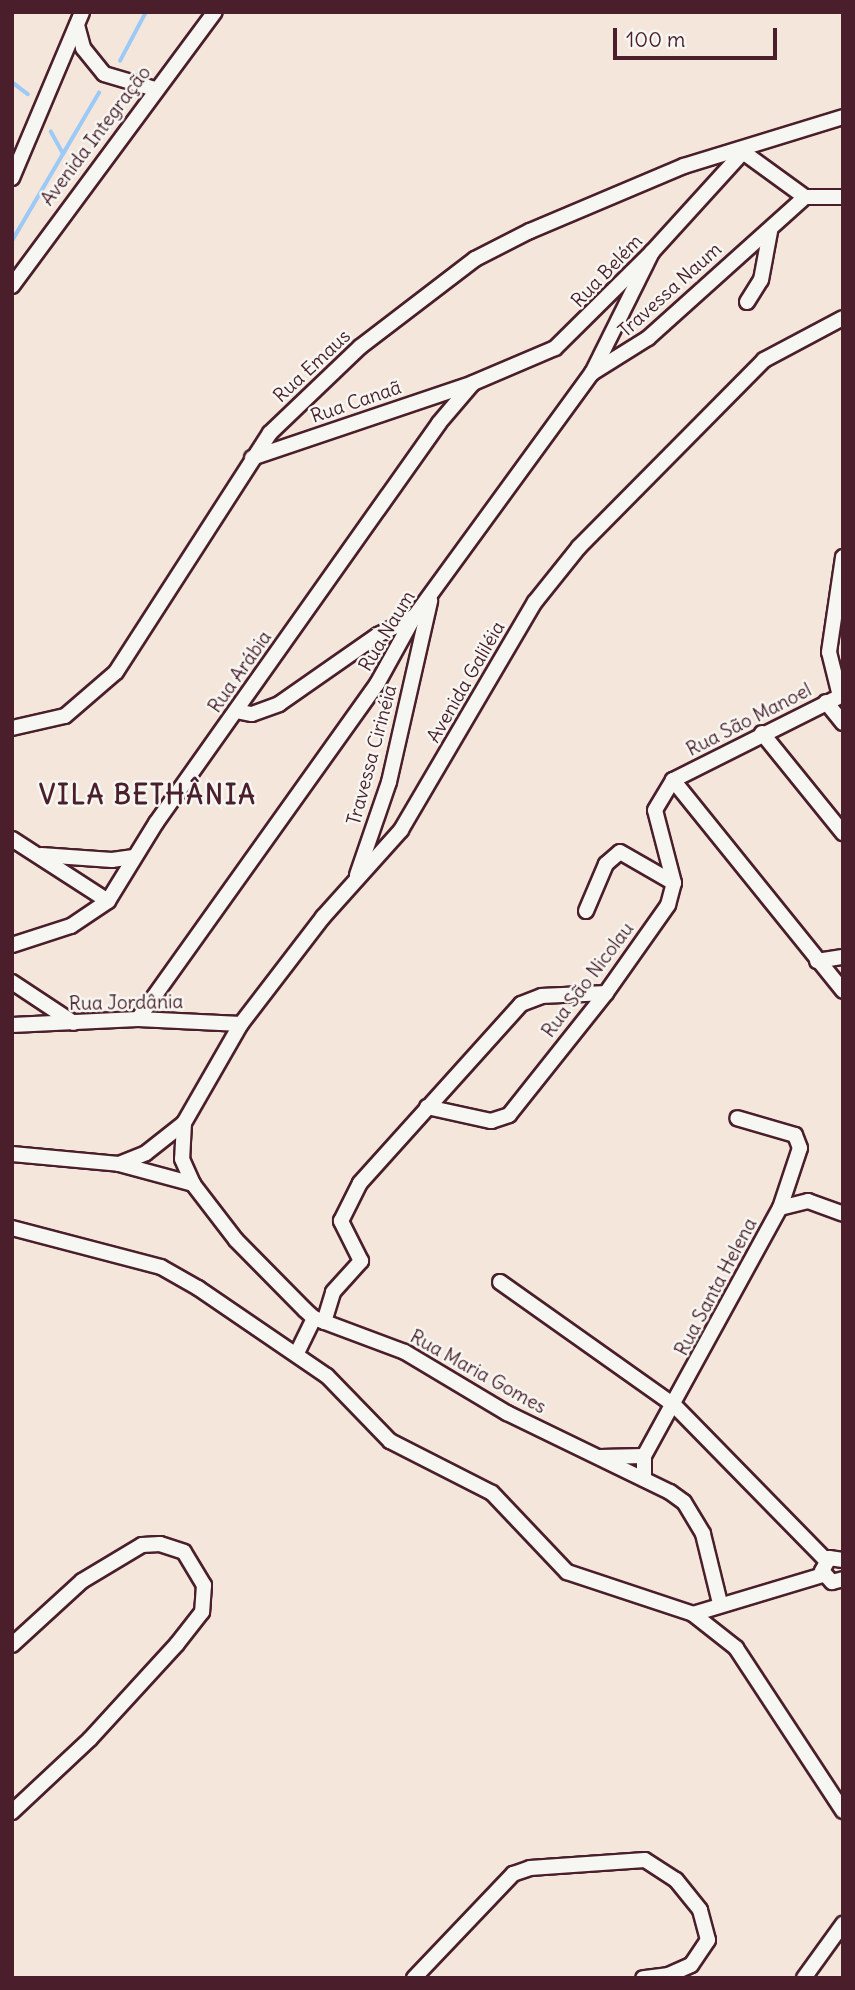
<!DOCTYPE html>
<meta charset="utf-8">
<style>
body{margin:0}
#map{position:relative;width:855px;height:1990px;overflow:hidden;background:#f5e6db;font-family:Delius,sans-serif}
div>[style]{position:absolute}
.stream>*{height:3.5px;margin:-1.75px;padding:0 1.75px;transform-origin:1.75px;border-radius:1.75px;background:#9ccaf7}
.roads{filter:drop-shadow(2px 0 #4a1f2b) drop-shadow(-2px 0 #4a1f2b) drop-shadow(0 2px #4a1f2b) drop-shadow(0 -2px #4a1f2b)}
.minor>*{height:14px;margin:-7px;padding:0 7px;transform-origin:7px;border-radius:7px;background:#f6f6f2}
span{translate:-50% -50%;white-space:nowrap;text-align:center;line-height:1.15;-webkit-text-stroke:5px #f6f6f2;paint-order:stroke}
.street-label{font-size:19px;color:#4a1f2b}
.district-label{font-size:26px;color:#4a1f2b;font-weight:700;letter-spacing:2px}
.frame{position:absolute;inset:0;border:14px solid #4a1f2b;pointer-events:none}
.scale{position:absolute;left:613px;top:28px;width:164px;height:32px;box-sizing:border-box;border:4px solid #4a1f2b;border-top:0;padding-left:9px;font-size:21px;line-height:24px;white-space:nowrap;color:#4a1f2b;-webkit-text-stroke:5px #f6f6f2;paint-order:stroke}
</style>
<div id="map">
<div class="stream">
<div style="left:120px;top:61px;width:55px;rotate:-62deg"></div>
<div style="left:12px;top:82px;width:20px;rotate:37deg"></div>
<div style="left:63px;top:154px;width:71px;rotate:-59.5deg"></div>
<div style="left:12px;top:241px;width:101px;rotate:-59.6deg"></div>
<div style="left:63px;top:154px;width:25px;rotate:-119deg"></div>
</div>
<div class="roads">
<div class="minor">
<div style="left:77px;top:25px;width:24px;rotate:75deg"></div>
<div style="left:83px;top:48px;width:33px;rotate:51deg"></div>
<div style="left:104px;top:74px;width:53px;rotate:16.4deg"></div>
<div style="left:743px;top:152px;width:77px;rotate:36deg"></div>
<div style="left:805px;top:197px;width:38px"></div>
<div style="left:12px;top:178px;width:180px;rotate:-67.1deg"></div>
<div style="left:12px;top:286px;width:341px;rotate:-53.5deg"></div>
<div style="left:747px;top:302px;width:26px;rotate:-58deg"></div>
<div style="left:761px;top:280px;width:49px;rotate:-79.4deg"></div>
<div style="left:592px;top:373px;width:66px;rotate:-32deg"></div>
<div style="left:648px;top:338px;width:211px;rotate:-41.9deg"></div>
<div style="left:252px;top:458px;width:233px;rotate:-18.7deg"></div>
<div style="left:473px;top:383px;width:89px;rotate:-23.1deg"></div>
<div style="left:555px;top:348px;width:136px;rotate:-44.7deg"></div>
<div style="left:652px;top:252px;width:135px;rotate:-47.7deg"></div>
<div style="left:840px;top:696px;width:45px;rotate:-104deg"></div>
<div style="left:829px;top:652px;width:96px;rotate:-81.6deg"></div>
<div style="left:826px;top:702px;width:27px;rotate:51deg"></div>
<div style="left:236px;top:711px;width:16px;rotate:11deg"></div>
<div style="left:252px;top:714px;width:29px;rotate:-20deg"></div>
<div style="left:279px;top:704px;width:121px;rotate:-34.9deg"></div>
<div style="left:378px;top:635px;width:40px;rotate:-26.6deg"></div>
<div style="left:12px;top:728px;width:54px;rotate:-12.8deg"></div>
<div style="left:65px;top:716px;width:67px;rotate:-40.8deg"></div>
<div style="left:116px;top:672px;width:284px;rotate:-57.2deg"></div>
<div style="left:270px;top:433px;width:124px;rotate:-43.7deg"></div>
<div style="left:360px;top:347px;width:145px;rotate:-37.4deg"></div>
<div style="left:475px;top:259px;width:62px;rotate:-27deg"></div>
<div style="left:530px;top:231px;width:167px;rotate:-22.9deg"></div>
<div style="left:684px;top:166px;width:166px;rotate:-17.1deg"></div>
<div style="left:762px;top:733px;width:129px;rotate:51deg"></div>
<div style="left:673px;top:780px;width:271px;rotate:51.1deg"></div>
<div style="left:12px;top:839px;width:114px;rotate:32.9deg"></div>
<div style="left:41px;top:855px;width:71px;rotate:4deg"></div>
<div style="left:112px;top:860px;width:22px;rotate:-8deg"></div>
<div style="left:357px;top:875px;width:98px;rotate:-71deg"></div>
<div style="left:389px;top:782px;width:186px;rotate:-77.2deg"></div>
<div style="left:586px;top:911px;width:51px;rotate:-66.9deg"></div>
<div style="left:606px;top:864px;width:18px;rotate:-41deg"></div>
<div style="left:620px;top:852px;width:62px;rotate:29.9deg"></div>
<div style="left:12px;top:945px;width:62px;rotate:-17.9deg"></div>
<div style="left:71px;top:926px;width:45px;rotate:-34deg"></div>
<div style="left:108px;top:901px;width:92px;rotate:-58.4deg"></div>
<div style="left:156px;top:823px;width:490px;rotate:-54.7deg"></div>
<div style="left:439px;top:423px;width:52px;rotate:-49.6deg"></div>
<div style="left:817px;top:961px;width:26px;rotate:-9deg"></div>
<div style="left:12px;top:982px;width:74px;rotate:33.5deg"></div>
<div style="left:138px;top:1019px;width:412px;rotate:-54.5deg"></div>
<div style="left:377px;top:684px;width:77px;rotate:-61.1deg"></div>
<div style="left:414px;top:617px;width:302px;rotate:-53.9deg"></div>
<div style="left:592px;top:373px;width:135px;rotate:-63.6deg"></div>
<div style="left:12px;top:1025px;width:126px;rotate:-2.7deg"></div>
<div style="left:138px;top:1019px;width:103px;rotate:2.8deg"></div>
<div style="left:427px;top:1107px;width:66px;rotate:12.3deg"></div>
<div style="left:491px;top:1121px;width:19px;rotate:-18deg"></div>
<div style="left:509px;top:1115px;width:156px;rotate:-51.5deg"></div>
<div style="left:606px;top:993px;width:108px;rotate:-54.8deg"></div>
<div style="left:668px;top:905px;width:23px;rotate:-75deg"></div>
<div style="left:674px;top:883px;width:75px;rotate:-104.6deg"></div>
<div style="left:655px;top:810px;width:35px;rotate:-59deg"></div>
<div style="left:673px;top:780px;width:190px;rotate:-26.6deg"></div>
<div style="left:184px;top:1123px;width:36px;rotate:93deg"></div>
<div style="left:182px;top:1159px;width:27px;rotate:66deg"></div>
<div style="left:193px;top:1184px;width:71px;rotate:52.5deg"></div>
<div style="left:236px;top:1240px;width:98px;rotate:45.4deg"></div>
<div style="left:305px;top:1310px;width:12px;rotate:42deg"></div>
<div style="left:314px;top:1318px;width:97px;rotate:20.5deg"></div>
<div style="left:405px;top:1352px;width:119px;rotate:30.9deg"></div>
<div style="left:507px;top:1413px;width:181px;rotate:25.9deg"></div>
<div style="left:670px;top:1492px;width:17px;rotate:36deg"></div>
<div style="left:684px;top:1502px;width:37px;rotate:59deg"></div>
<div style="left:703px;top:1534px;width:71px;rotate:76.2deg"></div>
<div style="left:12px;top:1154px;width:107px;rotate:5.3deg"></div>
<div style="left:119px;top:1164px;width:77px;rotate:15.1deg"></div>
<div style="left:119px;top:1164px;width:29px;rotate:-22deg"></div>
<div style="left:146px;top:1153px;width:48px;rotate:-38.3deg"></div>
<div style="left:184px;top:1123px;width:114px;rotate:-60.1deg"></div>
<div style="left:241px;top:1024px;width:135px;rotate:-52.5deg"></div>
<div style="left:323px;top:917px;width:117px;rotate:-48.1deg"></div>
<div style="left:401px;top:830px;width:264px;rotate:-59.6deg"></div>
<div style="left:535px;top:602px;width:70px;rotate:-51.3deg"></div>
<div style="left:579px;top:547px;width:263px;rotate:-45.3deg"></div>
<div style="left:764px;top:360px;width:89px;rotate:-28deg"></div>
<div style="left:780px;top:1208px;width:29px;rotate:-14deg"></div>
<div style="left:808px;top:1201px;width:37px;rotate:20deg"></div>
<div style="left:12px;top:1228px;width:154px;rotate:14.7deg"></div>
<div style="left:161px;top:1267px;width:43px;rotate:29.6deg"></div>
<div style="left:198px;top:1288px;width:156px;rotate:34.3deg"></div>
<div style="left:327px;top:1376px;width:91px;rotate:45.9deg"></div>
<div style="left:390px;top:1441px;width:114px;rotate:27deg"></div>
<div style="left:492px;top:1493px;width:109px;rotate:46.5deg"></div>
<div style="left:567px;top:1572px;width:133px;rotate:18.4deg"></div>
<div style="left:693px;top:1614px;width:136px;rotate:-16.7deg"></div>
<div style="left:500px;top:1282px;width:214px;rotate:35.3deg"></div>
<div style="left:675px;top:1406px;width:216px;rotate:45.6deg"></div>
<div style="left:324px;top:1322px;width:31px;rotate:-73deg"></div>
<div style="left:333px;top:1292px;width:42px;rotate:-47.9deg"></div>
<div style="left:361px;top:1261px;width:45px;rotate:-116.6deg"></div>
<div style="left:341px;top:1221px;width:42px;rotate:-63.4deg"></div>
<div style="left:360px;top:1183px;width:241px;rotate:-48deg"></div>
<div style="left:521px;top:1004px;width:22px;rotate:-21deg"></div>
<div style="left:542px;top:996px;width:64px;rotate:-2.7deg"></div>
<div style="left:297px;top:1353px;width:39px;rotate:-64deg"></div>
<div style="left:600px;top:1457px;width:44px;rotate:-1.3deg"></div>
<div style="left:644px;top:1479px;width:23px;rotate:-90deg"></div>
<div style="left:644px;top:1456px;width:283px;rotate:-61.3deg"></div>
<div style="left:780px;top:1208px;width:63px;rotate:-71.6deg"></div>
<div style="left:800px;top:1148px;width:14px;rotate:-111deg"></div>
<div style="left:795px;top:1135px;width:60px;rotate:-163.7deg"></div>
<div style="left:843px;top:1560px;width:14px;rotate:-172deg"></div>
<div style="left:829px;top:1558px;width:15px;rotate:118deg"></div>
<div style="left:822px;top:1571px;width:15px;rotate:48deg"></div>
<div style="left:832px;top:1582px;width:11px;rotate:-15deg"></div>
<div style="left:693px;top:1614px;width:55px;rotate:38.3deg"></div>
<div style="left:736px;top:1648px;width:195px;rotate:56.7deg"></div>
<div style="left:12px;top:1645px;width:95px;rotate:-42.4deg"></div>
<div style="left:82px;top:1581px;width:70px;rotate:-31deg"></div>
<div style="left:142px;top:1545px;width:18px;rotate:-3deg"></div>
<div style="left:160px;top:1544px;width:25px;rotate:18deg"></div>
<div style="left:184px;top:1552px;width:39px;rotate:59deg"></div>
<div style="left:204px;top:1585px;width:27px;rotate:94deg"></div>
<div style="left:202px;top:1612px;width:41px;rotate:128deg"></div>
<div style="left:177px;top:1644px;width:129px;rotate:132.5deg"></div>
<div style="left:90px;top:1739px;width:107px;rotate:136.9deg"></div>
<div style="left:414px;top:1978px;width:144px;rotate:-46.4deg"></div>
<div style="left:513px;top:1874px;width:18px;rotate:-19deg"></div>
<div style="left:530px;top:1868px;width:115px;rotate:-4deg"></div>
<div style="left:645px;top:1860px;width:37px;rotate:33deg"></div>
<div style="left:676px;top:1880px;width:38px;rotate:51deg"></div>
<div style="left:700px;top:1910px;width:31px;rotate:75deg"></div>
<div style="left:708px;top:1940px;width:30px;rotate:124deg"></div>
<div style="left:691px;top:1965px;width:24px;rotate:156deg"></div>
<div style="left:669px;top:1975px;width:26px;rotate:173deg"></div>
<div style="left:804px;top:1978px;width:67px;rotate:-54.2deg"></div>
</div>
</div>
<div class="street-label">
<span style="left:96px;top:136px;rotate:-53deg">Avenida Integração</span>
<span style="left:607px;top:271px;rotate:-46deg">Rua Belém</span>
<span style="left:670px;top:290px;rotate:-42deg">Travessa Naum</span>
<span style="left:312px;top:366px;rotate:-43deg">Rua Emaus</span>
<span style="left:356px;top:402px;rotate:-19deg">Rua Canaã</span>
<span style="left:387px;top:631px;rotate:-59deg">Rua Naum</span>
<span style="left:240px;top:672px;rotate:-55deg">Rua Arábia</span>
<span style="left:466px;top:682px;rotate:-60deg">Avenida Galiléia</span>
<span style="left:749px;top:720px;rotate:-27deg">Rua São Manoel</span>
<span style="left:372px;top:755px;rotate:-75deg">Travessa Cirinéia</span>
<span style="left:588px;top:980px;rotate:-53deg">Rua São Nicolau</span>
<span style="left:126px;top:1003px;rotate:-1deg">Rua Jordânia</span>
<span style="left:716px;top:1287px;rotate:-62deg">Rua Santa Helena</span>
<span style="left:478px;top:1372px;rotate:29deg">Rua Maria Gomes</span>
</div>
<div class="district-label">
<span style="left:148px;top:795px">VILA BETHÂNIA</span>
</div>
<div class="frame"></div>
<div class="scale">100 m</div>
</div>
